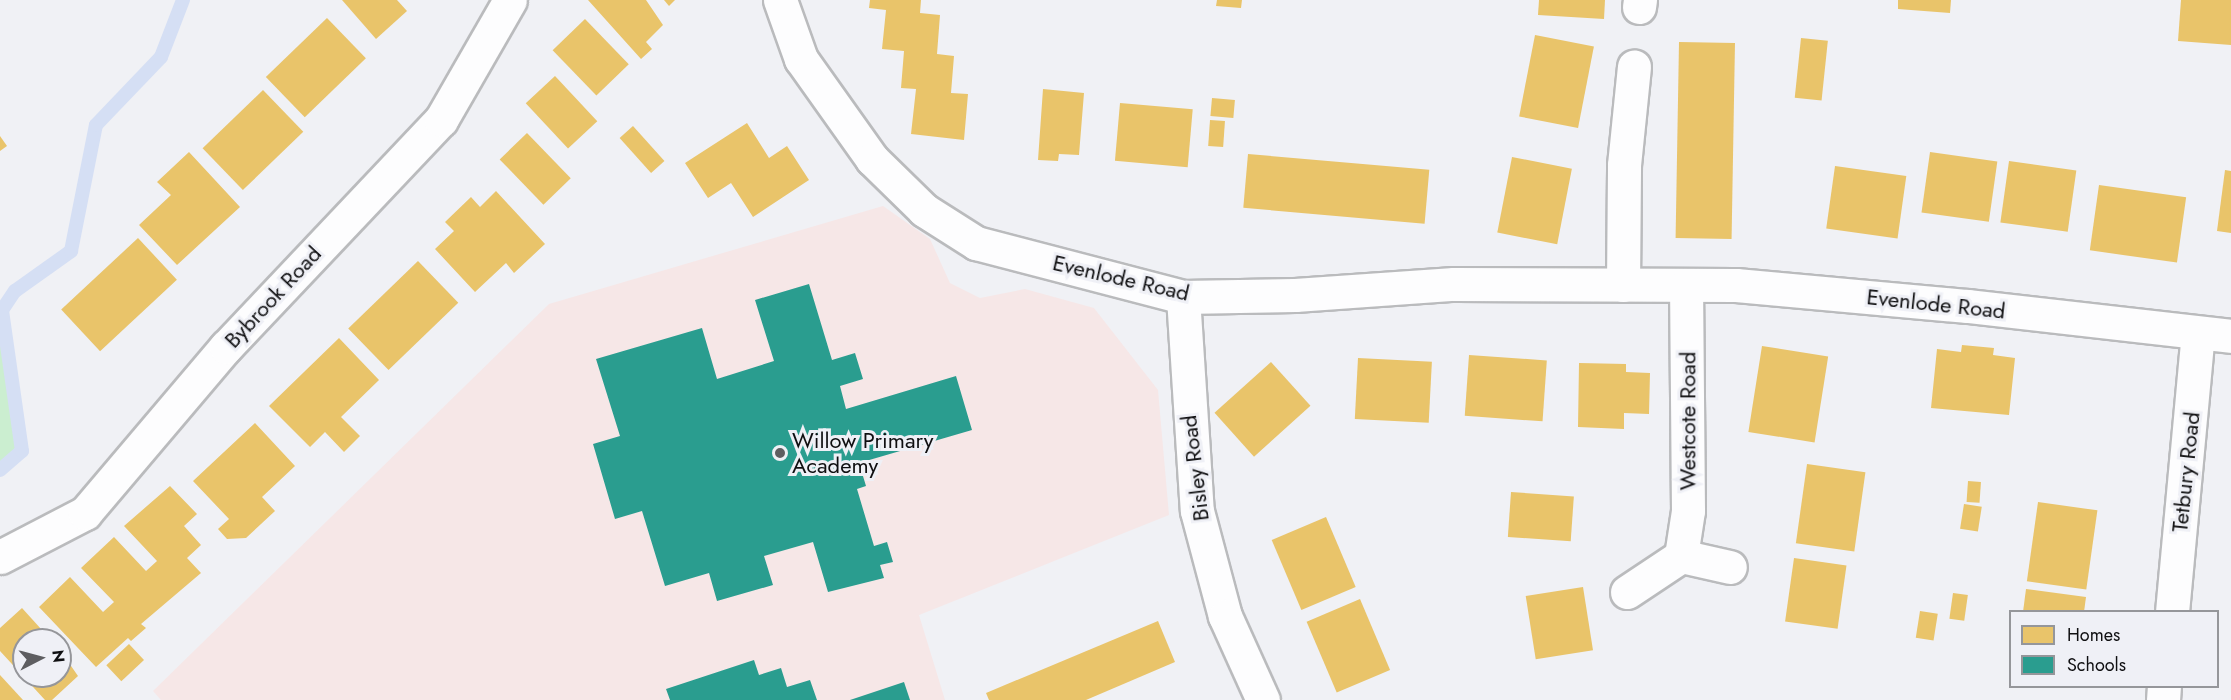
<!DOCTYPE html>
<style>
body{margin:0}
#map{position:relative;width:2231px;height:700px;overflow:hidden;background:#f0f1f5;font-family:Jost,sans-serif}
div>[style]{position:absolute}
.education>*{inset:0;background:#f6e7e7}
.green>*{inset:0;background:#cbeed0}
.homes>*{inset:0;background:#e9c46a;transform-origin:0 0}
.schools>*{inset:0;background:#2a9d8f}
.stream>*{height:14px;margin:-7px;padding:0 7px;transform-origin:7px;border-radius:7px;background:#d5dff4}
.roads{filter:drop-shadow(2px 0 #babbbd) drop-shadow(-2px 0 #babbbd) drop-shadow(0 2px #babbbd) drop-shadow(0 -2px #babbbd)}
.minor>*{height:33px;margin:-16.5px;padding:0 16.5px;transform-origin:16.5px;border-radius:16.5px;background:#fdfdfe}
.dots>*{width:16px;height:16px;translate:-50% -50%;box-sizing:border-box;border:3px solid #eff0f6;border-radius:50%}
span{translate:-50% -50%;white-space:nowrap;text-align:center;line-height:1.15;-webkit-text-stroke:6px #eff0f6;paint-order:stroke}
.street-label{font-size:22px;color:#0f0f11}
.poi-label{font-size:22px;color:#0f0f11}
.left{translate:0 -50%;text-align:left}
.legend{position:absolute;left:2009px;top:610px;width:210px;height:78px;box-sizing:border-box;background:#eff0f6;border:2px solid #95969a;margin:0;padding:8px 10px;list-style:none;font-size:18px;color:#0f0f11}
.legend li{display:flex;align-items:center;gap:12px;height:30px}
.legend b{width:30px;border:2px solid #95969a}
.north{position:absolute;left:12px;top:628px;width:60px;height:60px;box-sizing:border-box;background:#eff0f6;border:2px solid #95969a;border-radius:50%;rotate:84deg;font-size:16px;font-weight:700;line-height:24px;text-align:center;color:#0f0f11}
.north::after{content:'';display:block;margin:auto;width:21px;height:27px;background:#5e5e61;clip-path:polygon(50% 0,100% 100%,50% 72%,0 100%)}
</style>
<div id="map">
<div class="education">
<div style="clip-path:polygon(883px 206px,930px 239px,950px 283px,980px 298px,1025px 289px,1094px 308px,1158px 390px,1169px 515px,919px 615px,945px 700px,161px 700px,153px 691px,549px 304px)"></div>
</div>
<div class="green">
<div style="clip-path:polygon(2px 310px,22px 451px,0 470px,0 314px)"></div>
</div>
<div class="homes">
<div style="clip-path:polygon(342px 0,397px 0,407px 11px,376px 39px)"></div>
<div style="clip-path:polygon(588px 0,646px 0,663px 25px,646px 42px,652px 49px,641px 59px)"></div>
<div style="clip-path:polygon(664px 0,675px 0,669px 6px)"></div>
<div style="clip-path:polygon(870px 0,921px 0,920px 13px,940px 15px,937px 54px,954px 56px,951px 93px,968px 94px,964px 140px,911px 134px,916px 89px,901px 88px,904px 51px,882px 49px,886px 10px,869px 8px)"></div>
<div style="clip-path:polygon(1217px 0,1242px 0,1241px 8px,1216px 6px)"></div>
<div style="clip-path:polygon(1539px 0,1605px 0,1604px 19px,1538px 15px)"></div>
<div style="clip-path:polygon(1898px 0,1951px 0,1950px 13px,1898px 9px)"></div>
<div style="clip-path:polygon(2181px 0,2231px 0,2231px 45px,2178px 41px)"></div>
<div style="left:327px;top:18px;width:56px;height:85px;rotate:46deg"></div>
<div style="left:585px;top:19px;width:63px;height:45px;rotate:46deg"></div>
<div style="left:1535px;top:35px;width:60px;height:83px;rotate:11deg"></div>
<div style="left:1801px;top:38px;width:27px;height:60px;rotate:6deg"></div>
<div style="left:1679px;top:42px;width:56px;height:196px;rotate:1deg"></div>
<div style="left:555px;top:76px;width:62px;height:40px;rotate:47deg"></div>
<div style="clip-path:polygon(1043px 89px,1084px 93px,1079px 155px,1059px 154px,1058px 161px,1038px 160px)"></div>
<div style="left:263px;top:90px;width:58px;height:84px;rotate:46deg"></div>
<div style="left:1212px;top:98px;width:23px;height:18px;rotate:5deg"></div>
<div style="left:1120px;top:103px;width:73px;height:58px;rotate:5deg"></div>
<div style="left:1210px;top:120px;width:15px;height:26px;rotate:4deg"></div>
<div style="clip-path:polygon(747px 123px,769px 158px,787px 146px,809px 180px,753px 217px,731px 183px,708px 198px,685px 163px)"></div>
<div style="left:633px;top:126px;width:47px;height:18px;rotate:48deg"></div>
<div style="left:527px;top:133px;width:63px;height:38px;rotate:46deg"></div>
<div style="clip-path:polygon(0 136px,7px 146px,0 151px)"></div>
<div style="clip-path:polygon(189px 152px,240px 207px,177px 265px,139px 225px,171px 195px,157px 182px)"></div>
<div style="left:1930px;top:152px;width:68px;height:61px;rotate:8deg"></div>
<div style="left:1248px;top:154px;width:182px;height:54px;rotate:5deg"></div>
<div style="left:1512px;top:157px;width:61px;height:77px;rotate:11deg"></div>
<div style="left:2009px;top:161px;width:68px;height:62px;rotate:8deg"></div>
<div style="left:1835px;top:166px;width:72px;height:63px;rotate:8deg"></div>
<div style="clip-path:polygon(2225px 170px,2231px 171px,2231px 233px,2217px 231px)"></div>
<div style="left:2099px;top:185px;width:88px;height:66px;rotate:8deg"></div>
<div style="clip-path:polygon(496px 191px,545px 244px,514px 273px,506px 263px,475px 292px,435px 249px,454px 231px,445px 222px,471px 197px,480px 207px)"></div>
<div style="left:138px;top:238px;width:57px;height:105px;rotate:47deg"></div>
<div style="left:418px;top:261px;width:58px;height:97px;rotate:46deg"></div>
<div style="clip-path:polygon(339px 338px,379px 380px,341px 417px,360px 436px,344px 452px,325px 432px,310px 447px,269px 406px)"></div>
<div style="clip-path:polygon(1962px 345px,1994px 348px,1993px 355px,2015px 358px,2009px 415px,1931px 408px,1937px 349px,1961px 352px)"></div>
<div style="left:1762px;top:346px;width:67px;height:87px;rotate:9deg"></div>
<div style="left:1469px;top:355px;width:78px;height:61px;rotate:4deg"></div>
<div style="left:1358px;top:358px;width:74px;height:61px;rotate:3deg"></div>
<div style="left:1271px;top:362px;width:59px;height:76px;rotate:48deg"></div>
<div style="clip-path:polygon(1579px 363px,1626px 364px,1626px 372px,1650px 373px,1649px 414px,1624px 413px,1624px 429px,1578px 427px)"></div>
<div style="clip-path:polygon(255px 423px,295px 466px,262px 497px,275px 511px,246px 538px,227px 539px,218px 529px,229px 519px,193px 481px)"></div>
<div style="left:1807px;top:464px;width:59px;height:80px;rotate:8deg"></div>
<div style="left:1968px;top:481px;width:13px;height:21px;rotate:4deg"></div>
<div style="clip-path:polygon(170px 486px,197px 514px,184px 526px,201px 545px,187px 558px,201px 573px,141px 624px,146px 628px,131px 641px,128px 638px,96px 667px,39px 607px,70px 577px,103px 612px,114px 602px,81px 568px,114px 537px,146px 571px,157px 561px,124px 526px)"></div>
<div style="left:1511px;top:492px;width:63px;height:45px;rotate:4deg"></div>
<div style="left:2038px;top:502px;width:60px;height:80px;rotate:8deg"></div>
<div style="left:1964px;top:504px;width:18px;height:25px;rotate:9deg"></div>
<div style="left:1326px;top:517px;width:76px;height:59px;rotate:67deg"></div>
<div style="left:1794px;top:558px;width:53px;height:64px;rotate:8deg"></div>
<div style="left:1583px;top:587px;width:64px;height:58px;rotate:81deg"></div>
<div style="clip-path:polygon(2026px 589px,2086px 597px,2084px 612px,2023px 612px)"></div>
<div style="left:1953px;top:593px;width:15px;height:26px;rotate:8deg"></div>
<div style="left:1360px;top:599px;width:77px;height:58px;rotate:67deg"></div>
<div style="clip-path:polygon(22px 608px,51px 640px,24px 640px,24px 676px,60px 676px,60px 650px,78px 676px,52px 700px,45px 700px,0 651px,0 628px)"></div>
<div style="left:1920px;top:611px;width:18px;height:27px;rotate:9deg"></div>
<div style="clip-path:polygon(1158px 621px,1175px 662px,1086px 700px,989px 700px,986px 693px)"></div>
<div style="left:129px;top:644px;width:22px;height:31px;rotate:47deg"></div>
<div style="clip-path:polygon(0 675px,23px 700px,0 700px)"></div>
</div>
<div class="schools">
<div style="clip-path:polygon(809px 284px,832px 360px,855px 353px,863px 379px,840px 386px,846px 409px,956px 376px,972px 430px,859px 463px,866px 486px,857px 489px,874px 546px,887px 542px,893px 562px,880px 565px,884px 578px,828px 592px,813px 542px,764px 556px,773px 585px,717px 601px,709px 573px,665px 586px,642px 511px,615px 519px,593px 444px,620px 436px,596px 359px,702px 328px,717px 379px,774px 361px,755px 300px)"></div>
<div style="clip-path:polygon(754px 660px,759px 675px,781px 668px,787px 687px,810px 680px,817px 700px,670px 700px,666px 689px)"></div>
<div style="clip-path:polygon(904px 682px,910px 700px,850px 700px)"></div>
</div>
<div class="stream">
<div style="left:0;top:470px;width:29px;rotate:-41deg"></div>
<div style="left:22px;top:451px;width:142px;rotate:-98.1deg"></div>
<div style="left:2px;top:310px;width:23px;rotate:-56deg"></div>
<div style="left:15px;top:291px;width:69px;rotate:-35.5deg"></div>
<div style="left:71px;top:251px;width:128px;rotate:-78.8deg"></div>
<div style="left:96px;top:125px;width:94px;rotate:-46.3deg"></div>
<div style="left:161px;top:57px;width:61px;rotate:-68.9deg"></div>
</div>
<div class="roads">
<div class="minor">
<div style="left:780px;top:0;width:63px;rotate:70.4deg"></div>
<div style="left:801px;top:59px;width:123px;rotate:54.6deg"></div>
<div style="left:872px;top:159px;width:73px;rotate:44.4deg"></div>
<div style="left:924px;top:210px;width:62px;rotate:32.4deg"></div>
<div style="left:976px;top:243px;width:214px;rotate:14.6deg"></div>
<div style="left:1183px;top:297px;width:112px;rotate:-1deg"></div>
<div style="left:1295px;top:295px;width:159px;rotate:-4deg"></div>
<div style="left:1454px;top:284px;width:282px;rotate:0.2deg"></div>
<div style="left:1736px;top:285px;width:233px;rotate:5.2deg"></div>
<div style="left:1968px;top:306px;width:265px;rotate:6.5deg"></div>
<div style="left:1639px;top:7px;width:7px;rotate:-82deg"></div>
<div style="left:1623px;top:285px;width:120px;rotate:-89.5deg"></div>
<div style="left:1624px;top:165px;width:99px;rotate:-84.2deg"></div>
<div style="left:1183px;top:297px;width:214px;rotate:86.3deg"></div>
<div style="left:1197px;top:511px;width:109px;rotate:75.1deg"></div>
<div style="left:1225px;top:616px;width:92px;rotate:65.7deg"></div>
<div style="left:1681px;top:556px;width:46px;rotate:-81.2deg"></div>
<div style="left:1688px;top:511px;width:226px;rotate:-90.5deg"></div>
<div style="left:0;top:557px;width:96px;rotate:-27.4deg"></div>
<div style="left:85px;top:513px;width:218px;rotate:-49.7deg"></div>
<div style="left:226px;top:347px;width:313px;rotate:-46.6deg"></div>
<div style="left:441px;top:120px;width:138px;rotate:-60.1deg"></div>
<div style="left:1627px;top:592px;width:65px;rotate:-33.7deg"></div>
<div style="left:1681px;top:556px;width:50px;rotate:12.7deg"></div>
<div style="left:2172px;top:612px;width:280px;rotate:-84.7deg"></div>
<div style="left:2163px;top:700px;width:14px;rotate:-86deg"></div>
</div>
</div>
<div class="dots">
<div style="left:780px;top:453px;background:#5e5e61"></div>
</div>
<div class="street-label">
<span style="left:1121px;top:278px;rotate:13deg">Evenlode Road</span>
<span style="left:273px;top:297px;rotate:-47deg">Bybrook Road</span>
<span style="left:1936px;top:304px;rotate:6deg">Evenlode Road</span>
<span style="left:1688px;top:421px;rotate:-90deg">Westcote Road</span>
<span style="left:1195px;top:468px;rotate:-97deg">Bisley Road</span>
<span style="left:2186px;top:472px;rotate:-84deg">Tetbury Road</span>
</div>
<div class="poi-label">
<span class="left" style="left:792px;top:453px">Willow Primary<br>Academy</span>
</div>
<ul class="legend">
<li><b style="height:16px;background:#e9c46a"></b>Homes</li>
<li><b style="height:16px;background:#2a9d8f"></b>Schools</li>
</ul>
<div class="north">N</div>
</div>
